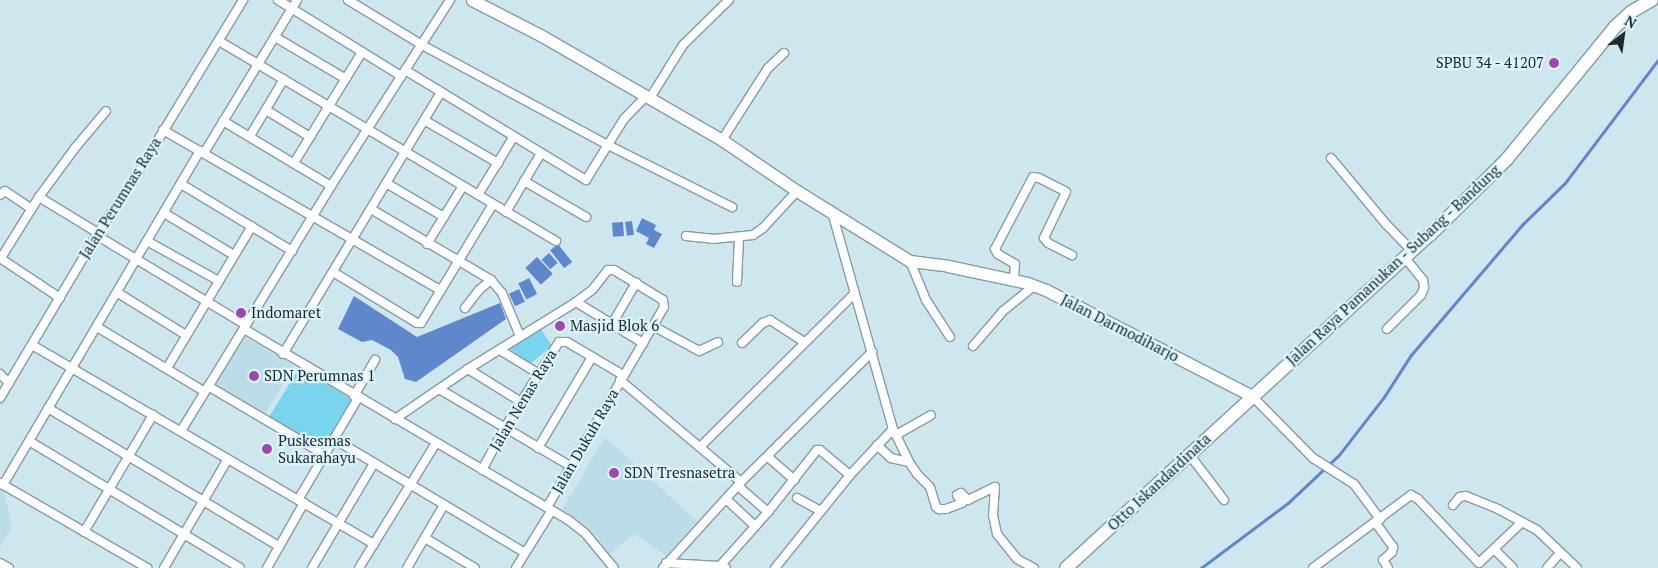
<!DOCTYPE html>
<style>
body{margin:0}
#map{position:relative;width:1658px;height:568px;overflow:hidden;background:#cee7ef;font-family:"PT Serif",serif}
div>[style]{position:absolute}
.built>*{inset:0;background:#badde8;transform-origin:0 0}
.green>*{inset:0;background:#79d4ee;transform-origin:0 0}
.water>*{inset:0;background:#5f88cc;transform-origin:0 0}
.stream>*{height:2.5px;margin:-1.25px;padding:0 1.25px;transform-origin:1.25px;border-radius:1.25px;background:#5f88cc}
.roads{filter:drop-shadow(1px 0 #849ca4) drop-shadow(-1px 0 #849ca4) drop-shadow(0 1px #849ca4) drop-shadow(0 -1px #849ca4)}
.street>*{height:8px;margin:-4px;padding:0 4px;transform-origin:4px;border-radius:4px;background:#fff}
.secondary>*{height:11px;margin:-5.5px;padding:0 5.5px;transform-origin:5.5px;border-radius:5.5px;background:#fff}
.primary>*{height:12px;margin:-6px;padding:0 6px;transform-origin:6px;border-radius:6px;background:#fff}
.dots>*{width:14px;height:14px;translate:-50% -50%;box-sizing:border-box;border:2px solid #dbf4fd;border-radius:50%}
span{translate:-50% -50%;white-space:nowrap;text-align:center;line-height:1.15;-webkit-text-stroke:4.5px #dbf4fd;paint-order:stroke}
.poi-label{font-size:15px;color:#1f282b}
.right{translate:-100% -50%;text-align:right}
.left{translate:0 -50%;text-align:left}
.street-label{font-size:15px;color:#1f282b}
.north{position:absolute;left:1598px;top:10px;width:50px;height:50px;-webkit-text-stroke:4px #dbf4fd;paint-order:stroke;rotate:30deg;font-size:14px;font-weight:700;line-height:20px;text-align:center;color:#1f282b}
.north::after{content:'';display:block;margin:auto;width:18px;height:22px;background:#1f282b;clip-path:polygon(50% 0,100% 100%,50% 72%,0 100%)}
</style>
<div id="map">
<div class="built">
<div style="left:244px;top:336px;width:58px;height:57px;rotate:31deg"></div>
<div style="clip-path:polygon(605px 437px,697px 521px,666px 556px,634px 534px,610px 554px,589px 528px,562px 510px)"></div>
<div style="clip-path:polygon(0 488px,4px 490px,12px 527px,0 547px)"></div>
</div>
<div class="green">
<div style="clip-path:polygon(541px 329px,552px 346px,530px 364px,510px 349px)"></div>
<div style="left:300px;top:367px;width:65px;height:60px;rotate:32deg"></div>
</div>
<div class="water">
<div style="clip-path:polygon(642px 218px,656px 225px,654px 230px,662px 234px,654px 248px,646px 244px,649px 238px,636px 231px)"></div>
<div style="left:632px;top:221px;width:14px;height:7px;rotate:82deg"></div>
<div style="left:623px;top:222px;width:14px;height:11px;rotate:86deg"></div>
<div style="left:558px;top:244px;width:23px;height:10px;rotate:52deg"></div>
<div style="left:549px;top:253px;width:13px;height:10px;rotate:48deg"></div>
<div style="left:537px;top:257px;width:23px;height:16px;rotate:47deg"></div>
<div style="left:529px;top:278px;width:18px;height:12px;rotate:63deg"></div>
<div style="left:519px;top:289px;width:14px;height:11px;rotate:65deg"></div>
<div style="clip-path:polygon(354px 296px,417px 337px,500px 303px,506px 319px,416px 382px,405px 379px,398px 357px,391px 350px,372px 340px,362px 342px,338px 329px)"></div>
</div>
<div class="stream">
<div style="left:1201px;top:568px;width:109px;rotate:-36.8deg"></div>
<div style="left:1288px;top:503px;width:70px;rotate:-43.3deg"></div>
<div style="left:1339px;top:455px;width:73px;rotate:-52.2deg"></div>
<div style="left:1384px;top:397px;width:50px;rotate:-57.3deg"></div>
<div style="left:1411px;top:355px;width:171px;rotate:-49.5deg"></div>
<div style="left:1522px;top:225px;width:60px;rotate:-44.3deg"></div>
<div style="left:1565px;top:183px;width:154px;rotate:-52.9deg"></div>
</div>
<div class="roads">
<div class="street">
<div style="left:278px;top:0;width:145px;rotate:31.7deg"></div>
<div style="left:348px;top:0;width:87px;rotate:31.3deg"></div>
<div style="left:422px;top:45px;width:211px;rotate:28.3deg"></div>
<div style="left:608px;top:145px;width:139px;rotate:26.6deg"></div>
<div style="left:275px;top:37px;width:82px;rotate:30.6deg"></div>
<div style="left:219px;top:41px;width:392px;rotate:30.7deg"></div>
<div style="left:405px;top:70px;width:212px;rotate:31.3deg"></div>
<div style="left:586px;top:180px;width:72px;rotate:-58.1deg"></div>
<div style="left:624px;top:119px;width:32px;rotate:-46deg"></div>
<div style="left:650px;top:98px;width:62px;rotate:-58.1deg"></div>
<div style="left:683px;top:45px;width:64px;rotate:-44.4deg"></div>
<div style="left:266px;top:110px;width:52px;rotate:31.5deg"></div>
<div style="left:424px;top:120px;width:86px;rotate:30.2deg"></div>
<div style="left:223px;top:121px;width:126px;rotate:31deg"></div>
<div style="left:163px;top:130px;width:320px;rotate:30deg"></div>
<div style="left:250px;top:136px;width:66px;rotate:-59.2deg"></div>
<div style="left:722px;top:140px;width:85px;rotate:-57.4deg"></div>
<div style="left:768px;top:68px;width:22px;rotate:-43deg"></div>
<div style="left:204px;top:153px;width:179px;rotate:-58.7deg"></div>
<div style="left:1331px;top:158px;width:86px;rotate:50.2deg"></div>
<div style="left:1386px;top:224px;width:37px;rotate:46deg"></div>
<div style="left:294px;top:163px;width:130px;rotate:-58.5deg"></div>
<div style="left:524px;top:181px;width:72px;rotate:30.1deg"></div>
<div style="left:386px;top:183px;width:67px;rotate:30.4deg"></div>
<div style="left:181px;top:184px;width:130px;rotate:31.1deg"></div>
<div style="left:0;top:195px;width:6px;rotate:-39deg"></div>
<div style="left:5px;top:191px;width:32px;rotate:34deg"></div>
<div style="left:478px;top:195px;width:69px;rotate:-58.6deg"></div>
<div style="left:39px;top:197px;width:69px;rotate:31.4deg"></div>
<div style="left:371px;top:209px;width:139px;rotate:30.6deg"></div>
<div style="left:491px;top:280px;width:17px;rotate:50deg"></div>
<div style="left:502px;top:293px;width:47px;rotate:67.3deg"></div>
<div style="left:506px;top:212px;width:69px;rotate:-59.3deg"></div>
<div style="left:164px;top:213px;width:82px;rotate:31deg"></div>
<div style="left:96px;top:235px;width:175px;rotate:31deg"></div>
<div style="left:686px;top:236px;width:27px;rotate:6deg"></div>
<div style="left:713px;top:239px;width:40px;rotate:-5.7deg"></div>
<div style="left:753px;top:235px;width:12px;rotate:-35deg"></div>
<div style="left:763px;top:228px;width:50px;rotate:-47.4deg"></div>
<div style="left:147px;top:241px;width:82px;rotate:29.1deg"></div>
<div style="left:427px;top:244px;width:68px;rotate:-58.2deg"></div>
<div style="left:0;top:258px;width:72px;rotate:33.7deg"></div>
<div style="left:1px;top:258px;width:72px;rotate:-58.1deg"></div>
<div style="left:39px;top:197px;width:61px;rotate:-53.7deg"></div>
<div style="left:75px;top:148px;width:48px;rotate:-50deg"></div>
<div style="left:910px;top:261px;width:42px;rotate:67.7deg"></div>
<div style="left:926px;top:300px;width:44px;rotate:57deg"></div>
<div style="left:333px;top:272px;width:98px;rotate:31.3deg"></div>
<div style="left:417px;top:323px;width:4px"></div>
<div style="left:421px;top:323px;width:139px;rotate:-58.8deg"></div>
<div style="left:1014px;top:281px;width:17px;rotate:-87deg"></div>
<div style="left:1015px;top:264px;width:20px;rotate:-150deg"></div>
<div style="left:998px;top:254px;width:6px;rotate:-121deg"></div>
<div style="left:995px;top:249px;width:81px;rotate:-62.2deg"></div>
<div style="left:1033px;top:177px;width:6px;rotate:9deg"></div>
<div style="left:1039px;top:178px;width:30px;rotate:27deg"></div>
<div style="left:1066px;top:192px;width:51px;rotate:115.6deg"></div>
<div style="left:1044px;top:238px;width:6px;rotate:51deg"></div>
<div style="left:1048px;top:243px;width:27px;rotate:27deg"></div>
<div style="left:737px;top:282px;width:44px;rotate:-87.4deg"></div>
<div style="left:118px;top:293px;width:80px;rotate:31.7deg"></div>
<div style="left:576px;top:302px;width:79px;rotate:31.5deg"></div>
<div style="left:465px;top:308px;width:23px;rotate:-52deg"></div>
<div style="left:479px;top:290px;width:16px;rotate:-40deg"></div>
<div style="left:612px;top:324px;width:48px;rotate:-59.7deg"></div>
<div style="left:653px;top:326px;width:52px;rotate:28.5deg"></div>
<div style="left:699px;top:351px;width:21px;rotate:-25deg"></div>
<div style="left:97px;top:327px;width:126px;rotate:31deg"></div>
<div style="left:244px;top:329px;width:375px;rotate:30.5deg"></div>
<div style="left:567px;top:519px;width:23px;rotate:38deg"></div>
<div style="left:585px;top:533px;width:45px;rotate:50.4deg"></div>
<div style="left:1387px;top:329px;width:48px;rotate:-45deg"></div>
<div style="left:1421px;top:295px;width:8px;rotate:-67deg"></div>
<div style="left:1424px;top:288px;width:8px;rotate:-97deg"></div>
<div style="left:1423px;top:280px;width:28px;rotate:-129deg"></div>
<div style="left:742px;top:343px;width:29px;rotate:-44deg"></div>
<div style="left:763px;top:323px;width:8px;rotate:-23deg"></div>
<div style="left:770px;top:320px;width:40px;rotate:32.9deg"></div>
<div style="left:32px;top:345px;width:396px;rotate:30.2deg"></div>
<div style="left:973px;top:346px;width:46px;rotate:-49.4deg"></div>
<div style="left:1003px;top:311px;width:40px;rotate:-39deg"></div>
<div style="left:500px;top:350px;width:46px;rotate:31.6deg"></div>
<div style="left:283px;top:354px;width:306px;rotate:-58.9deg"></div>
<div style="left:167px;top:368px;width:165px;rotate:-59.1deg"></div>
<div style="left:468px;top:369px;width:62px;rotate:31.9deg"></div>
<div style="left:0;top:374px;width:13px;rotate:45deg"></div>
<div style="left:620px;top:380px;width:158px;rotate:40.1deg"></div>
<div style="left:208px;top:386px;width:136px;rotate:30.5deg"></div>
<div style="left:439px;top:389px;width:152px;rotate:30.4deg"></div>
<div style="left:354px;top:396px;width:42px;rotate:-59.7deg"></div>
<div style="left:1252px;top:396px;width:87px;rotate:45.5deg"></div>
<div style="left:1313px;top:458px;width:49px;rotate:32.4deg"></div>
<div style="left:1354px;top:484px;width:44px;rotate:53.4deg"></div>
<div style="left:0;top:398px;width:192px;rotate:-59.3deg"></div>
<div style="left:98px;top:233px;width:84px;rotate:-56.7deg"></div>
<div style="left:144px;top:163px;width:191px;rotate:-58.7deg"></div>
<div style="left:48px;top:408px;width:269px;rotate:30.9deg"></div>
<div style="left:395px;top:419px;width:88px;rotate:-34.4deg"></div>
<div style="left:468px;top:369px;width:127px;rotate:-31.8deg"></div>
<div style="left:576px;top:302px;width:21px;rotate:-37deg"></div>
<div style="left:593px;top:289px;width:24px;rotate:-52deg"></div>
<div style="left:608px;top:270px;width:6px"></div>
<div style="left:614px;top:270px;width:57px;rotate:31.5deg"></div>
<div style="left:663px;top:300px;width:7px;rotate:82deg"></div>
<div style="left:664px;top:307px;width:232px;rotate:120.3deg"></div>
<div style="left:181px;top:431px;width:287px;rotate:-58.5deg"></div>
<div style="left:331px;top:186px;width:221px;rotate:-57.4deg"></div>
<div style="left:894px;top:431px;width:34px;rotate:64deg"></div>
<div style="left:896px;top:435px;width:40px;rotate:-29.7deg"></div>
<div style="left:334px;top:439px;width:222px;rotate:30.8deg"></div>
<div style="left:29px;top:441px;width:246px;rotate:31deg"></div>
<div style="left:877px;top:445px;width:19px;rotate:43deg"></div>
<div style="left:891px;top:458px;width:18px;rotate:13deg"></div>
<div style="left:909px;top:462px;width:14px;rotate:56deg"></div>
<div style="left:917px;top:474px;width:18px;rotate:45deg"></div>
<div style="left:930px;top:487px;width:21px;rotate:73deg"></div>
<div style="left:936px;top:507px;width:4px;rotate:34deg"></div>
<div style="left:939px;top:509px;width:7px"></div>
<div style="left:946px;top:509px;width:17px;rotate:-21deg"></div>
<div style="left:962px;top:503px;width:9px;rotate:-122deg"></div>
<div style="left:957px;top:495px;width:4px;rotate:-27deg"></div>
<div style="left:961px;top:493px;width:10px;rotate:45deg"></div>
<div style="left:968px;top:500px;width:30px;rotate:-26deg"></div>
<div style="left:995px;top:487px;width:28px;rotate:94deg"></div>
<div style="left:993px;top:515px;width:19px;rotate:78deg"></div>
<div style="left:997px;top:534px;width:32px;rotate:51deg"></div>
<div style="left:1017px;top:559px;width:19px;rotate:28deg"></div>
<div style="left:700px;top:447px;width:218px;rotate:-44.8deg"></div>
<div style="left:538px;top:448px;width:106px;rotate:-59.3deg"></div>
<div style="left:1189px;top:454px;width:58px;rotate:52.7deg"></div>
<div style="left:768px;top:457px;width:35px;rotate:41deg"></div>
<div style="left:482px;top:470px;width:47px;rotate:-61.8deg"></div>
<div style="left:504px;top:429px;width:103px;rotate:-57.7deg"></div>
<div style="left:559px;top:342px;width:8px"></div>
<div style="left:567px;top:342px;width:65px;rotate:30.5deg"></div>
<div style="left:0;top:483px;width:170px;rotate:30deg"></div>
<div style="left:3px;top:485px;width:388px;rotate:-59.5deg"></div>
<div style="left:738px;top:486px;width:40px;rotate:41deg"></div>
<div style="left:797px;top:498px;width:26px;rotate:29deg"></div>
<div style="left:726px;top:499px;width:40px;rotate:43deg"></div>
<div style="left:298px;top:500px;width:118px;rotate:-59.5deg"></div>
<div style="left:1453px;top:505px;width:11px;rotate:-49deg"></div>
<div style="left:1460px;top:497px;width:6px;rotate:-9deg"></div>
<div style="left:1466px;top:496px;width:35px;rotate:22deg"></div>
<div style="left:1498px;top:509px;width:44px;rotate:28.3deg"></div>
<div style="left:1537px;top:530px;width:55px;rotate:43.5deg"></div>
<div style="left:1375px;top:522px;width:31px;rotate:54deg"></div>
<div style="left:1393px;top:547px;width:5px;rotate:101deg"></div>
<div style="left:1392px;top:552px;width:12px;rotate:138deg"></div>
<div style="left:1383px;top:560px;width:9px;rotate:58deg"></div>
<div style="left:84px;top:532px;width:136px;rotate:-59.5deg"></div>
<div style="left:425px;top:538px;width:58px;rotate:31deg"></div>
<div style="left:1495px;top:550px;width:25px;rotate:45deg"></div>
<div style="left:0;top:563px;width:10px;rotate:29deg"></div>
<div style="left:666px;top:563px;width:54px;rotate:3.2deg"></div>
<div style="left:720px;top:566px;width:6px;rotate:18deg"></div>
<div style="left:720px;top:566px;width:72px;rotate:-48.4deg"></div>
<div style="left:768px;top:512px;width:79px;rotate:-51.7deg"></div>
<div style="left:817px;top:450px;width:3px"></div>
<div style="left:820px;top:450px;width:39px;rotate:40deg"></div>
<div style="left:164px;top:568px;width:126px;rotate:-59.6deg"></div>
<div style="left:267px;top:568px;width:75px;rotate:-60.4deg"></div>
<div style="left:312px;top:568px;width:122px;rotate:-59.4deg"></div>
<div style="left:359px;top:568px;width:147px;rotate:-58.4deg"></div>
<div style="left:407px;top:568px;width:73px;rotate:-59.6deg"></div>
<div style="left:516px;top:568px;width:68px;rotate:-58.2deg"></div>
<div style="left:663px;top:568px;width:116px;rotate:-47.8deg"></div>
<div style="left:741px;top:482px;width:185px;rotate:-44.8deg"></div>
<div style="left:775px;top:568px;width:119px;rotate:-51.1deg"></div>
<div style="left:850px;top:475px;width:63px;rotate:-46.9deg"></div>
<div style="left:893px;top:429px;width:225px;rotate:-105.7deg"></div>
<div style="left:1313px;top:568px;width:122px;rotate:-36.7deg"></div>
<div style="left:1411px;top:495px;width:8px;rotate:30deg"></div>
<div style="left:1418px;top:499px;width:88px;rotate:46.4deg"></div>
<div style="left:1479px;top:563px;width:59px;rotate:-43.6deg"></div>
<div style="left:1547px;top:568px;width:20px;rotate:-49deg"></div>
</div>
<div class="secondary">
<div style="left:472px;top:0;width:79px;rotate:27.2deg"></div>
<div style="left:542px;top:36px;width:208px;rotate:30deg"></div>
<div style="left:722px;top:140px;width:91px;rotate:34.2deg"></div>
<div style="left:797px;top:191px;width:133px;rotate:31.8deg"></div>
<div style="left:910px;top:261px;width:38px;rotate:7deg"></div>
<div style="left:948px;top:266px;width:81px;rotate:12.1deg"></div>
<div style="left:1027px;top:283px;width:20px;rotate:20deg"></div>
<div style="left:1046px;top:290px;width:232px;rotate:27.2deg"></div>
</div>
<div class="primary">
<div style="left:1066px;top:568px;width:493px;rotate:-42.5deg"></div>
<div style="left:1430px;top:235px;width:108px;rotate:-44.6deg"></div>
<div style="left:1507px;top:159px;width:171px;rotate:-50.7deg"></div>
<div style="left:1615px;top:27px;width:22px;rotate:-43deg"></div>
<div style="left:1631px;top:12px;width:24px;rotate:-30deg"></div>
</div>
</div>
<div class="dots">
<div style="left:1554px;top:63px;background:#a046b1"></div>
<div style="left:241px;top:313px;background:#a046b1"></div>
<div style="left:560px;top:326px;background:#a046b1"></div>
<div style="left:254px;top:376px;background:#a046b1"></div>
<div style="left:267px;top:449px;background:#a046b1"></div>
<div style="left:614px;top:473px;background:#a046b1"></div>
</div>
<div class="poi-label">
<span class="right" style="left:1544px;top:63px">SPBU 34 - 41207</span>
<span class="left" style="left:251px;top:313px">Indomaret</span>
<span class="left" style="left:570px;top:326px">Masjid Blok 6</span>
<span class="left" style="left:264px;top:376px">SDN Perumnas 1</span>
<span class="left" style="left:278px;top:449px">Puskesmas<br>Sukarahayu</span>
<span class="left" style="left:624px;top:473px">SDN Tresnasetra</span>
</div>
<div class="street-label">
<span style="left:120px;top:198px;rotate:-58deg">Jalan Perumnas Raya</span>
<span style="left:1393px;top:265px;rotate:-43deg">Jalan Raya Pamanukan - Subang - Bandung</span>
<span style="left:1120px;top:328px;rotate:27deg">Jalan Darmodiharjo</span>
<span style="left:523px;top:400px;rotate:-59deg">Jalan Nenas Raya</span>
<span style="left:585px;top:441px;rotate:-60deg">Jalan Dukuh Raya</span>
<span style="left:1159px;top:482px;rotate:-43deg">Otto Iskandardinata</span>
</div>
<div class="north">N</div>
</div>
